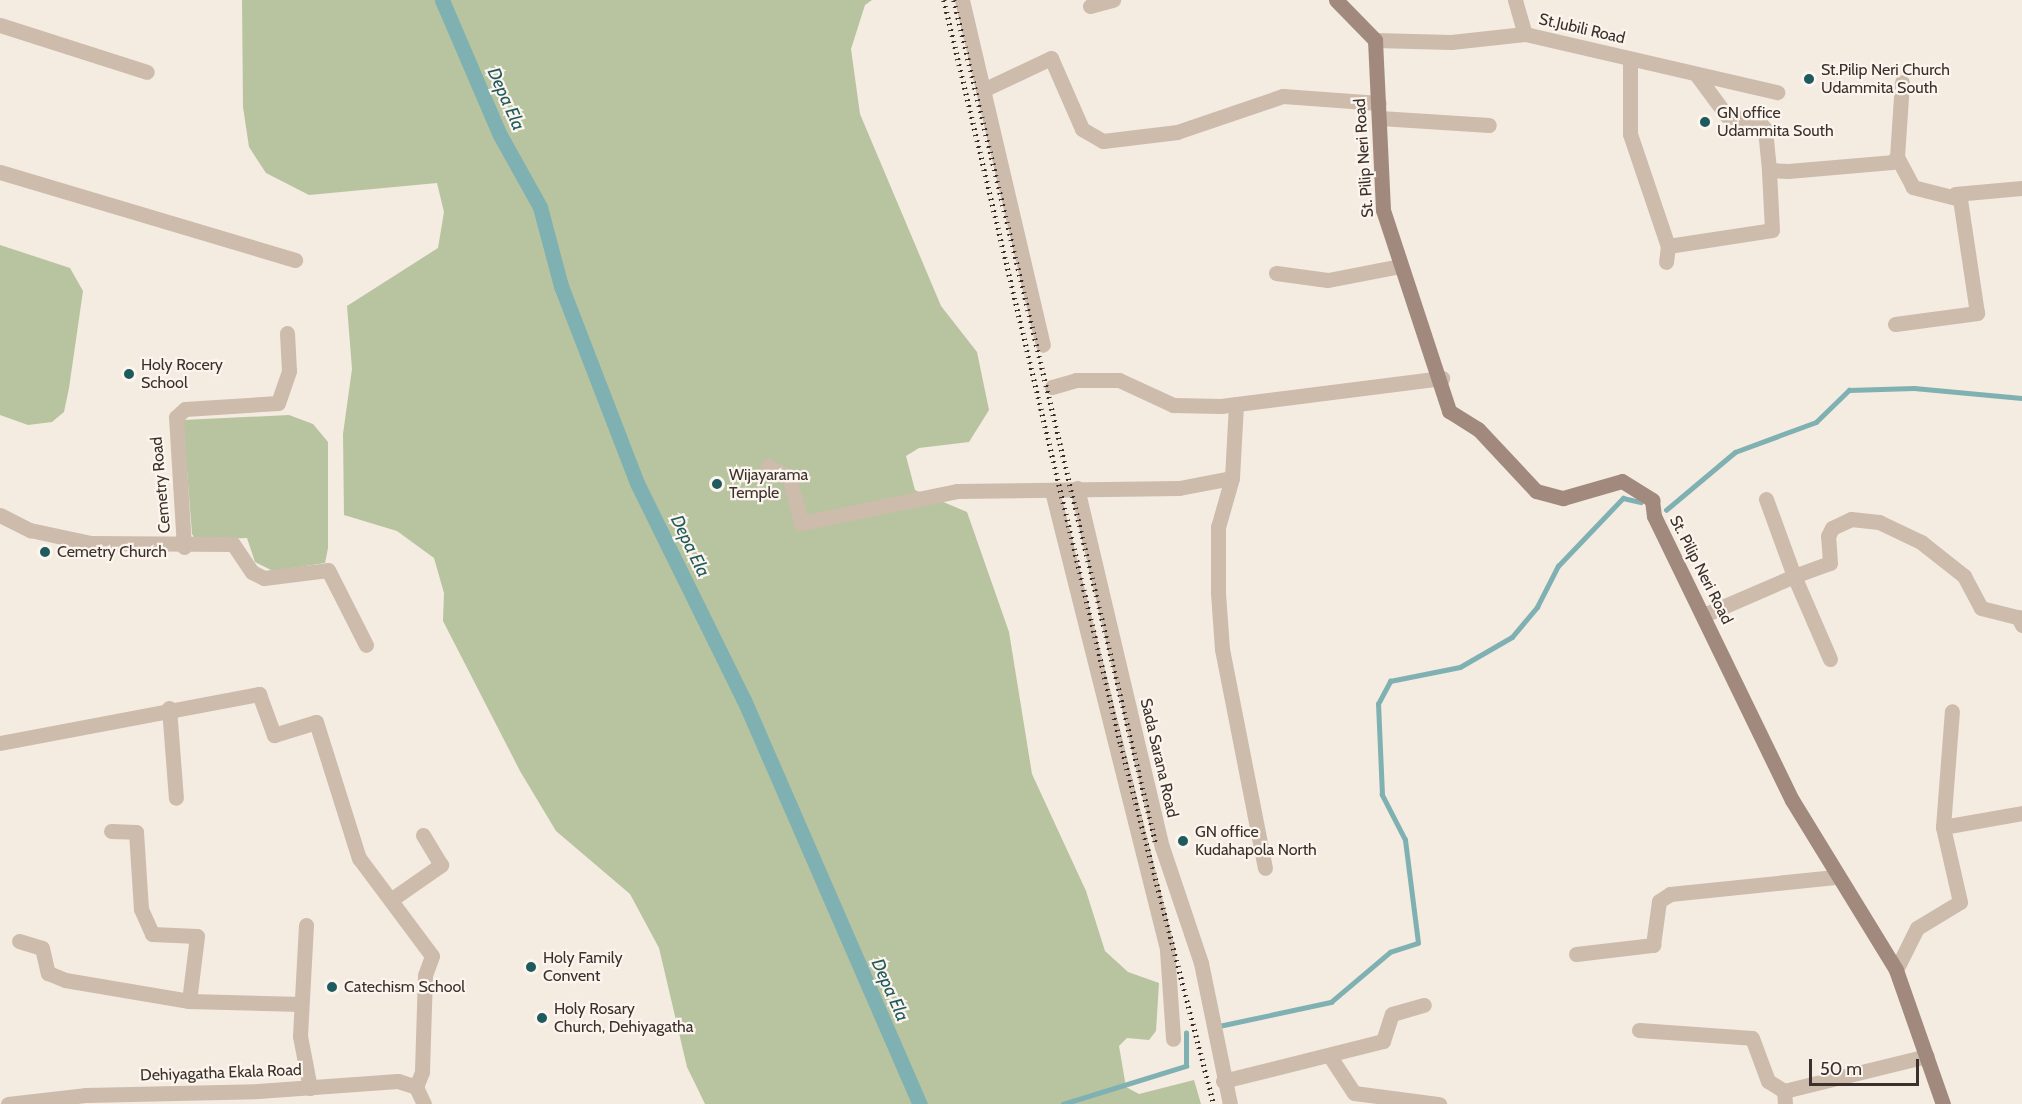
<!DOCTYPE html>
<style>
body{margin:0}
#map{position:relative;width:2022px;height:1104px;overflow:hidden;background:#f4ebe1;font-family:Cabin,sans-serif}
div>[style]{position:absolute}
.green>*{inset:0;background:#b8c4a0}
.stream>*{height:4.5px;margin:-2.25px;padding:0 2.25px;transform-origin:2.25px;border-radius:2.25px;background:#7fb0b2}
.canal>*{height:15px;margin:-7.5px;padding:0 7.5px;transform-origin:7.5px;border-radius:7.5px;background:#7fb0b2}
.street>*{height:15px;margin:-7.5px;padding:0 7.5px;transform-origin:7.5px;border-radius:7.5px;background:#cdbbac}
.secondary>*{height:15px;margin:-7.5px;padding:0 7.5px;transform-origin:7.5px;border-radius:7.5px;background:#a18a7d}
.rail>*{height:4.5px;margin-top:-2.25px;transform-origin:0;background:repeating-linear-gradient(90deg,#3b302b 0 1.5px,transparent 0 6px)}
.dots>*{width:16px;height:16px;translate:-50% -50%;box-sizing:border-box;border:3px solid #fbf5ee;border-radius:50%}
span{translate:-50% -50%;white-space:nowrap;text-align:center;line-height:1.15;-webkit-text-stroke:4.5px #fbf5ee;paint-order:stroke}
.street-label{font-size:16px;color:#3b302b}
.poi-label{font-size:16px;color:#3b302b}
.left{translate:0 -50%;text-align:left}
.water-label{font-size:18px;color:#1f5a5e;font-style:italic}
.scale{position:absolute;left:1809px;top:1059px;width:110px;height:27px;box-sizing:border-box;border:3px solid #3b302b;border-top:0;padding-left:8px;font-size:18px;line-height:21px;white-space:nowrap;color:#3b302b;-webkit-text-stroke:4px #fbf5ee;paint-order:stroke}
</style>
<div id="map">
<div class="green">
<div style="clip-path:polygon(242px 0,872px 0,865px 5px,851px 49px,860px 114px,941px 306px,977px 352px,989px 410px,969px 442px,919px 448px,906px 456px,915px 490px,967px 512px,1009px 632px,1032px 774px,1086px 891px,1105px 951px,1128px 972px,1159px 983px,1156px 1031px,1149px 1040px,1127px 1038px,1119px 1046px,1126px 1087px,1139px 1094px,1194px 1080px,1201px 1104px,705px 1104px,687px 1067px,659px 948px,630px 894px,556px 831px,520px 771px,443px 621px,444px 593px,434px 558px,397px 531px,344px 515px,343px 434px,352px 369px,347px 306px,438px 248px,444px 212px,437px 183px,309px 195px,266px 173px,249px 147px,243px 107px)"></div>
<div style="clip-path:polygon(0 245px,70px 268px,83px 291px,69px 388px,64px 412px,52px 422px,28px 425px,0 415px)"></div>
<div style="clip-path:polygon(289px 415px,313px 424px,328px 442px,328px 548px,325px 563px,273px 571px,255px 562px,247px 538px,196px 540px,192px 534px,183px 420px)"></div>
</div>
<div class="stream">
<div style="left:1666px;top:510px;width:90px;rotate:-40deg"></div>
<div style="left:1735px;top:452px;width:86px;rotate:-20.3deg"></div>
<div style="left:1816px;top:422px;width:46px;rotate:-44.1deg"></div>
<div style="left:1849px;top:390px;width:65px;rotate:-1.8deg"></div>
<div style="left:1914px;top:388px;width:108px;rotate:5.3deg"></div>
<div style="left:1219px;top:1026px;width:115px;rotate:-12.1deg"></div>
<div style="left:1331px;top:1002px;width:77px;rotate:-40.3deg"></div>
<div style="left:1390px;top:952px;width:29px;rotate:-18deg"></div>
<div style="left:1418px;top:943px;width:104px;rotate:-97.2deg"></div>
<div style="left:1405px;top:840px;width:51px;rotate:-117.1deg"></div>
<div style="left:1382px;top:795px;width:91px;rotate:-92.5deg"></div>
<div style="left:1378px;top:704px;width:26px;rotate:-62deg"></div>
<div style="left:1390px;top:681px;width:71px;rotate:-11.3deg"></div>
<div style="left:1460px;top:667px;width:60px;rotate:-30deg"></div>
<div style="left:1512px;top:637px;width:39px;rotate:-50deg"></div>
<div style="left:1537px;top:607px;width:46px;rotate:-62.9deg"></div>
<div style="left:1558px;top:566px;width:94px;rotate:-46.3deg"></div>
<div style="left:1623px;top:498px;width:18px;rotate:13deg"></div>
<div style="left:1063px;top:1104px;width:129px;rotate:-17.2deg"></div>
<div style="left:1186px;top:1066px;width:33px;rotate:-90deg"></div>
</div>
<div class="canal">
<div style="left:442px;top:0;width:147px;rotate:66.8deg"></div>
<div style="left:500px;top:135px;width:82px;rotate:60.9deg"></div>
<div style="left:540px;top:207px;width:82px;rotate:75.1deg"></div>
<div style="left:561px;top:286px;width:211px;rotate:68.9deg"></div>
<div style="left:637px;top:483px;width:242px;rotate:63.8deg"></div>
<div style="left:744px;top:700px;width:441px;rotate:66.5deg"></div>
</div>
<div class="street">
<div style="left:962px;top:0;width:354px;rotate:76.8deg"></div>
<div style="left:1515px;top:0;width:35px;rotate:74deg"></div>
<div style="left:1090px;top:6px;width:24px;rotate:-15deg"></div>
<div style="left:0;top:25px;width:154px;rotate:17.7deg"></div>
<div style="left:1375px;top:40px;width:76px;rotate:1.5deg"></div>
<div style="left:1451px;top:42px;width:74px;rotate:-6.2deg"></div>
<div style="left:1525px;top:34px;width:259px;rotate:13deg"></div>
<div style="left:1630px;top:59px;width:75px;rotate:90deg"></div>
<div style="left:1630px;top:134px;width:118px;rotate:71.3deg"></div>
<div style="left:1668px;top:246px;width:16px;rotate:97deg"></div>
<div style="left:1696px;top:74px;width:52px;rotate:53.6deg"></div>
<div style="left:1727px;top:116px;width:33px;rotate:11deg"></div>
<div style="left:1759px;top:122px;width:9px;rotate:49deg"></div>
<div style="left:1765px;top:129px;width:41px;rotate:84.4deg"></div>
<div style="left:1769px;top:170px;width:19px;rotate:3deg"></div>
<div style="left:1788px;top:171px;width:104px;rotate:-4.9deg"></div>
<div style="left:1892px;top:162px;width:7px;rotate:-45deg"></div>
<div style="left:1897px;top:157px;width:75px;rotate:-86.2deg"></div>
<div style="left:983px;top:90px;width:75px;rotate:-25.2deg"></div>
<div style="left:1051px;top:58px;width:77px;rotate:66.4deg"></div>
<div style="left:1082px;top:129px;width:24px;rotate:30deg"></div>
<div style="left:1103px;top:141px;width:75px;rotate:-6.9deg"></div>
<div style="left:1177px;top:132px;width:112px;rotate:-18.8deg"></div>
<div style="left:1283px;top:96px;width:96px;rotate:4.2deg"></div>
<div style="left:1380px;top:118px;width:109px;rotate:3.7deg"></div>
<div style="left:0;top:172px;width:308px;rotate:16.6deg"></div>
<div style="left:1955px;top:194px;width:67px;rotate:-5.1deg"></div>
<div style="left:1668px;top:246px;width:105px;rotate:-8.7deg"></div>
<div style="left:1772px;top:230px;width:60px;rotate:-92.9deg"></div>
<div style="left:1276px;top:273px;width:52px;rotate:7.7deg"></div>
<div style="left:1328px;top:280px;width:73px;rotate:-11deg"></div>
<div style="left:1895px;top:324px;width:83px;rotate:-7.6deg"></div>
<div style="left:1977px;top:313px;width:115px;rotate:-98.5deg"></div>
<div style="left:1960px;top:199px;width:49px;rotate:-165.7deg"></div>
<div style="left:1913px;top:187px;width:34px;rotate:-118deg"></div>
<div style="left:1052px;top:387px;width:25px;rotate:-16deg"></div>
<div style="left:1076px;top:380px;width:43px"></div>
<div style="left:1119px;top:380px;width:60px;rotate:24.8deg"></div>
<div style="left:1173px;top:405px;width:48px;rotate:1.2deg"></div>
<div style="left:1221px;top:406px;width:223px;rotate:-7.2deg"></div>
<div style="left:1236px;top:404px;width:74px;rotate:93.1deg"></div>
<div style="left:1232px;top:478px;width:51px;rotate:105.9deg"></div>
<div style="left:1218px;top:527px;width:66px;rotate:90deg"></div>
<div style="left:1218px;top:593px;width:56px;rotate:85.9deg"></div>
<div style="left:1222px;top:649px;width:223px;rotate:78.9deg"></div>
<div style="left:768px;top:466px;width:24px;rotate:28deg"></div>
<div style="left:789px;top:477px;width:48px;rotate:75.4deg"></div>
<div style="left:801px;top:523px;width:159px;rotate:-11.6deg"></div>
<div style="left:957px;top:491px;width:222px;rotate:-0.8deg"></div>
<div style="left:1179px;top:488px;width:54px;rotate:-10.7deg"></div>
<div style="left:1077px;top:488px;width:369px;rotate:76.7deg"></div>
<div style="left:1162px;top:847px;width:122px;rotate:71.4deg"></div>
<div style="left:1201px;top:963px;width:144px;rotate:78.4deg"></div>
<div style="left:1052px;top:491px;width:473px;rotate:75.9deg"></div>
<div style="left:1167px;top:950px;width:89px;rotate:86.1deg"></div>
<div style="left:0;top:515px;width:34px;rotate:27deg"></div>
<div style="left:30px;top:530px;width:61px;rotate:12.2deg"></div>
<div style="left:90px;top:543px;width:143px;rotate:0.4deg"></div>
<div style="left:233px;top:544px;width:34px;rotate:56deg"></div>
<div style="left:252px;top:572px;width:13px;rotate:27deg"></div>
<div style="left:264px;top:578px;width:64px;rotate:-7.1deg"></div>
<div style="left:328px;top:570px;width:84px;rotate:63.1deg"></div>
<div style="left:184px;top:547px;width:130px;rotate:-93.5deg"></div>
<div style="left:176px;top:417px;width:12px;rotate:-42deg"></div>
<div style="left:185px;top:409px;width:93px;rotate:-3.7deg"></div>
<div style="left:278px;top:403px;width:34px;rotate:-71deg"></div>
<div style="left:289px;top:371px;width:38px;rotate:-93deg"></div>
<div style="left:1704px;top:615px;width:98px;rotate:-23.4deg"></div>
<div style="left:1794px;top:576px;width:82px;rotate:-110deg"></div>
<div style="left:1830px;top:659px;width:90px;rotate:-113.4deg"></div>
<div style="left:1794px;top:576px;width:38px;rotate:-20deg"></div>
<div style="left:1830px;top:563px;width:27px;rotate:-94deg"></div>
<div style="left:1828px;top:536px;width:9px;rotate:-63deg"></div>
<div style="left:1832px;top:528px;width:21px;rotate:-25deg"></div>
<div style="left:1851px;top:519px;width:28px;rotate:6deg"></div>
<div style="left:1879px;top:522px;width:47px;rotate:25.5deg"></div>
<div style="left:1921px;top:542px;width:55px;rotate:38.3deg"></div>
<div style="left:1964px;top:576px;width:36px;rotate:62deg"></div>
<div style="left:1981px;top:608px;width:38px;rotate:14deg"></div>
<div style="left:2018px;top:617px;width:9px;rotate:63deg"></div>
<div style="left:169px;top:708px;width:90px;rotate:85.6deg"></div>
<div style="left:0;top:743px;width:264px;rotate:-10.7deg"></div>
<div style="left:259px;top:694px;width:44px;rotate:69.9deg"></div>
<div style="left:274px;top:735px;width:44px;rotate:-17.2deg"></div>
<div style="left:316px;top:722px;width:143px;rotate:72.5deg"></div>
<div style="left:359px;top:858px;width:122px;rotate:53.3deg"></div>
<div style="left:432px;top:956px;width:20px;rotate:110deg"></div>
<div style="left:425px;top:975px;width:97px;rotate:91.8deg"></div>
<div style="left:422px;top:1072px;width:16px;rotate:112deg"></div>
<div style="left:1943px;top:827px;width:116px;rotate:-85.6deg"></div>
<div style="left:111px;top:831px;width:25px;rotate:2deg"></div>
<div style="left:136px;top:832px;width:77px;rotate:86.3deg"></div>
<div style="left:141px;top:909px;width:27px;rotate:66deg"></div>
<div style="left:152px;top:934px;width:45px;rotate:2.5deg"></div>
<div style="left:197px;top:936px;width:65px;rotate:97deg"></div>
<div style="left:392px;top:899px;width:60px;rotate:-34.8deg"></div>
<div style="left:441px;top:865px;width:35px;rotate:-121deg"></div>
<div style="left:306px;top:925px;width:111px;rotate:93.1deg"></div>
<div style="left:300px;top:1036px;width:53px;rotate:79.1deg"></div>
<div style="left:19px;top:941px;width:24px;rotate:17deg"></div>
<div style="left:42px;top:948px;width:26px;rotate:77deg"></div>
<div style="left:48px;top:973px;width:18px;rotate:22deg"></div>
<div style="left:65px;top:980px;width:126px;rotate:9.6deg"></div>
<div style="left:189px;top:1001px;width:112px;rotate:1.5deg"></div>
<div style="left:1576px;top:954px;width:78px;rotate:-6.7deg"></div>
<div style="left:1653px;top:945px;width:44px;rotate:-82.2deg"></div>
<div style="left:1659px;top:901px;width:13px;rotate:-32deg"></div>
<div style="left:1670px;top:894px;width:166px;rotate:-5.9deg"></div>
<div style="left:1896px;top:970px;width:47px;rotate:-63.4deg"></div>
<div style="left:1917px;top:928px;width:50px;rotate:-31.2deg"></div>
<div style="left:1960px;top:902px;width:77px;rotate:-102.8deg"></div>
<div style="left:1943px;top:827px;width:80px;rotate:-10deg"></div>
<div style="left:1639px;top:1030px;width:113px;rotate:4deg"></div>
<div style="left:1752px;top:1038px;width:46px;rotate:69.6deg"></div>
<div style="left:1768px;top:1081px;width:19px;rotate:32deg"></div>
<div style="left:1329px;top:1055px;width:45px;rotate:56.7deg"></div>
<div style="left:1354px;top:1093px;width:86px;rotate:7.4deg"></div>
<div style="left:1223px;top:1081px;width:165px;rotate:-14deg"></div>
<div style="left:1383px;top:1041px;width:28px;rotate:-72deg"></div>
<div style="left:1392px;top:1014px;width:33px;rotate:-16deg"></div>
<div style="left:8px;top:1104px;width:79px;rotate:-6.6deg"></div>
<div style="left:86px;top:1095px;width:172px;rotate:-1.3deg"></div>
<div style="left:258px;top:1091px;width:140px;rotate:-4.1deg"></div>
<div style="left:398px;top:1081px;width:19px;rotate:18deg"></div>
<div style="left:416px;top:1087px;width:19px;rotate:65deg"></div>
<div style="left:1785px;top:1104px;width:13px;rotate:-94deg"></div>
<div style="left:1784px;top:1091px;width:147px;rotate:-13.8deg"></div>
</div>
<div class="secondary">
<div style="left:1336px;top:0;width:56px;rotate:45.7deg"></div>
<div style="left:1375px;top:40px;width:170px;rotate:87.3deg"></div>
<div style="left:1383px;top:210px;width:212px;rotate:71.8deg"></div>
<div style="left:1449px;top:411px;width:34px;rotate:32deg"></div>
<div style="left:1478px;top:429px;width:85px;rotate:46.9deg"></div>
<div style="left:1536px;top:491px;width:28px;rotate:15deg"></div>
<div style="left:1563px;top:498px;width:61px;rotate:-16.1deg"></div>
<div style="left:1622px;top:481px;width:36px;rotate:32deg"></div>
<div style="left:1652px;top:500px;width:16px;rotate:83deg"></div>
<div style="left:1654px;top:516px;width:316px;rotate:64.1deg"></div>
<div style="left:1792px;top:800px;width:199px;rotate:58.5deg"></div>
<div style="left:1896px;top:970px;width:142px;rotate:70.7deg"></div>
</div>
<div class="rail">
<div style="left:944px;top:0;width:766px;rotate:76.64deg"></div>
<div style="left:1121px;top:745px;width:371px;rotate:75.5deg"></div>
<div style="left:954px;top:0;width:868px;rotate:76.54deg"></div>
</div>
<div class="dots">
<div style="left:1809px;top:79px;background:#1f5a5e"></div>
<div style="left:1705px;top:122px;background:#1f5a5e"></div>
<div style="left:129px;top:374px;background:#1f5a5e"></div>
<div style="left:717px;top:484px;background:#1f5a5e"></div>
<div style="left:45px;top:552px;background:#1f5a5e"></div>
<div style="left:1183px;top:841px;background:#1f5a5e"></div>
<div style="left:531px;top:967px;background:#1f5a5e"></div>
<div style="left:332px;top:987px;background:#1f5a5e"></div>
<div style="left:542px;top:1018px;background:#1f5a5e"></div>
</div>
<div class="street-label">
<span style="left:1582px;top:29px;rotate:13deg">St.Jubili Road</span>
<span style="left:1364px;top:158px;rotate:-94deg">St. Pilip Neri Road</span>
<span style="left:161px;top:485px;rotate:-95deg">Cemetry Road</span>
<span style="left:1701px;top:570px;rotate:63deg">St. Pilip Neri Road</span>
<span style="left:1159px;top:758px;rotate:77deg">Sada Sarana Road</span>
<span style="left:221px;top:1073px;rotate:-2deg">Dehiyagatha Ekala Road</span>
</div>
<div class="poi-label">
<span class="left" style="left:1821px;top:79px">St.Pilip Neri Church<br>Udammita South</span>
<span class="left" style="left:1717px;top:122px">GN office<br>Udammita South</span>
<span class="left" style="left:141px;top:374px">Holy Rocery<br>School</span>
<span class="left" style="left:729px;top:484px">Wijayarama<br>Temple</span>
<span class="left" style="left:57px;top:552px">Cemetry Church</span>
<span class="left" style="left:1195px;top:841px">GN office<br>Kudahapola North</span>
<span class="left" style="left:543px;top:967px">Holy Family<br>Convent</span>
<span class="left" style="left:344px;top:987px">Catechism School</span>
<span class="left" style="left:554px;top:1018px">Holy Rosary<br>Church, Dehiyagatha</span>
</div>
<div class="water-label">
<span style="left:506px;top:99px;rotate:66deg">Depa Ela</span>
<span style="left:690px;top:546px;rotate:64deg">Depa Ela</span>
<span style="left:890px;top:990px;rotate:66deg">Depa Ela</span>
</div>
<div class="scale">50 m</div>
</div>
